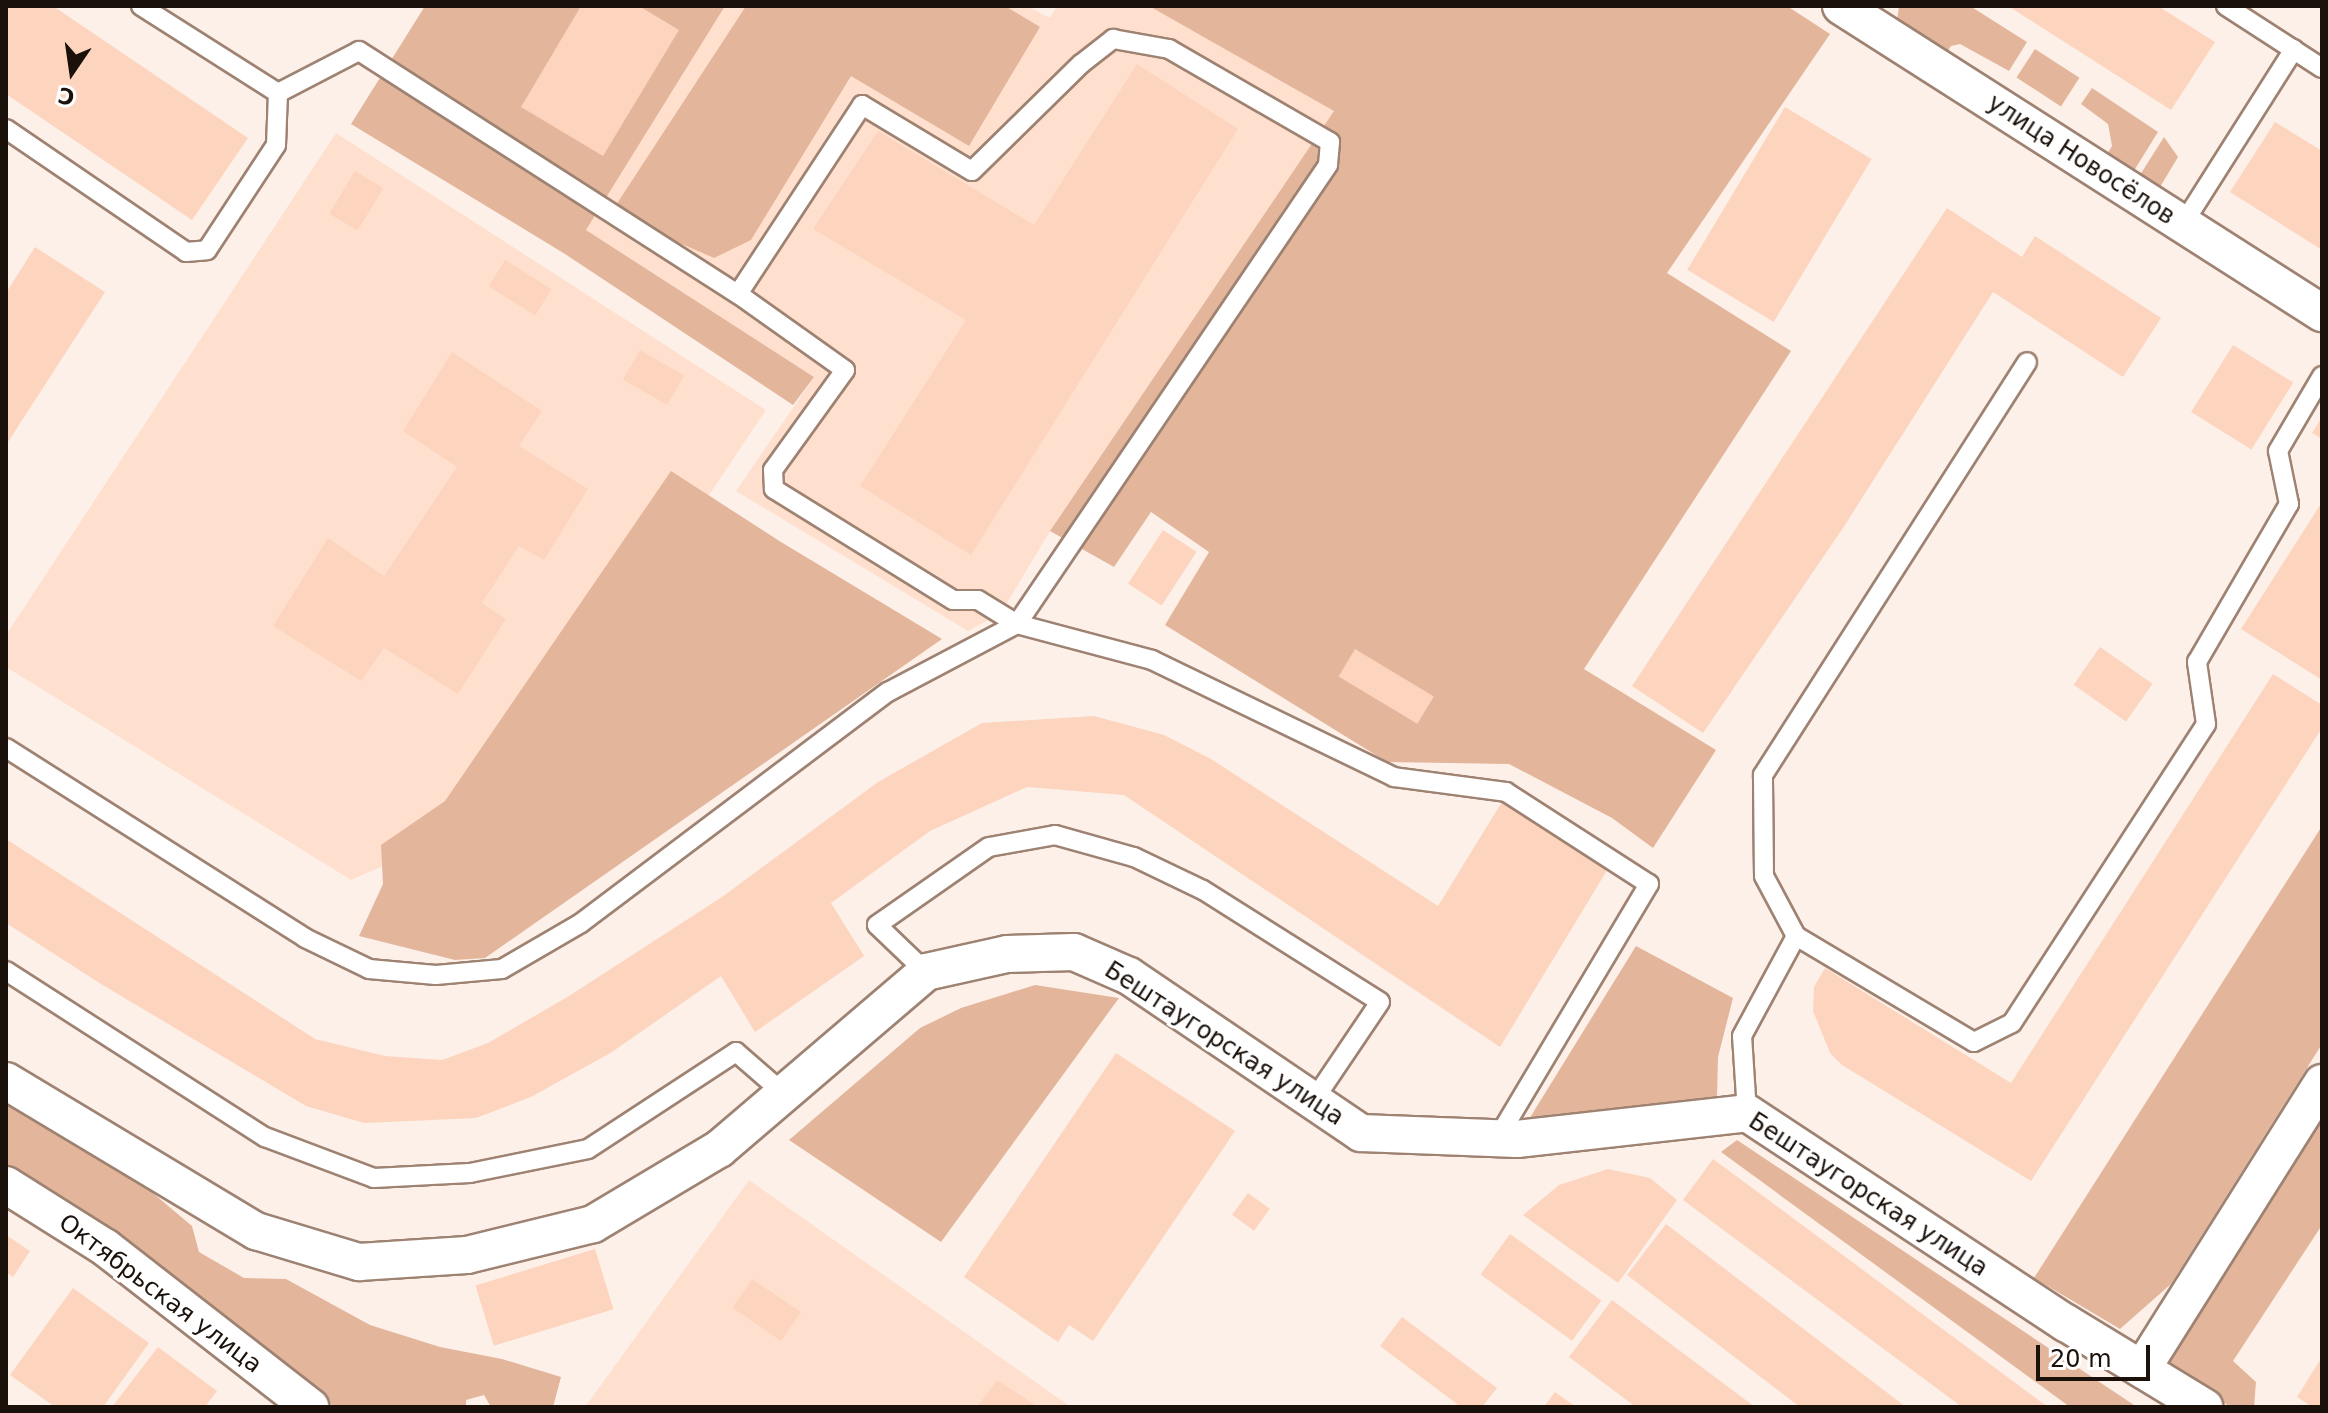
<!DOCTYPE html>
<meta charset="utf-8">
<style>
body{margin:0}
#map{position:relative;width:2328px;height:1413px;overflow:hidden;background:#fdf0e9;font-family:"DejaVu Sans",sans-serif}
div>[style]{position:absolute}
.built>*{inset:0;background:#ffe0ce}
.green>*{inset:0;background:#e3b69c;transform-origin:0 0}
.building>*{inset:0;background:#fdd4bd;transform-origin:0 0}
.roads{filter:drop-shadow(2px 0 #9e8272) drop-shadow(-2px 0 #9e8272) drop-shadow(0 2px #9e8272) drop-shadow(0 -2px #9e8272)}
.service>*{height:18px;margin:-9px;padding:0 9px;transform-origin:9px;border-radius:9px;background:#fff}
.minor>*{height:36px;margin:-18px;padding:0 18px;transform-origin:18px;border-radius:18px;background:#fff}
span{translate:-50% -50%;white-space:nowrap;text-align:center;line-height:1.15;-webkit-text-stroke:6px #fff;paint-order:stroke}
.street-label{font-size:24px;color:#1b110b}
.frame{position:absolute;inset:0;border:8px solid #1b110b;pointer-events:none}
.north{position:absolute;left:32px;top:32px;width:80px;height:80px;-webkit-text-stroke:6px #fff;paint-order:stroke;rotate:193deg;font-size:22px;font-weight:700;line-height:32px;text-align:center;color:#1b110b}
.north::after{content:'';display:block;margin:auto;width:28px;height:36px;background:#1b110b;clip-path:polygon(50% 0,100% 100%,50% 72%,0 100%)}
.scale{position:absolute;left:2036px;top:1345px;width:114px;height:36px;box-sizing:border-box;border:4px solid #1b110b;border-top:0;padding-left:10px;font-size:24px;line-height:28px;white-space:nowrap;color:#1b110b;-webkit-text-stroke:6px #fff;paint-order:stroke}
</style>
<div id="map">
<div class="built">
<div style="clip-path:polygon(725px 6px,1027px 6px,1050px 18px,1057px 6px,1149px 6px,1335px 110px,1050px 531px,1001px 613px,968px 631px,736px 491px,814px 377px,586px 230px)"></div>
<div style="clip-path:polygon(336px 133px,766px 410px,494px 817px,351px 880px,6px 667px,6px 635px)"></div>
<div style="clip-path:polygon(749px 1180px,1071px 1407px,585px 1407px)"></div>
</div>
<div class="green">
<div style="clip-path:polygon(425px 6px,725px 6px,586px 230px,814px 377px,793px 405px,565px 254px,351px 124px)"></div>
<div style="clip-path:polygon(746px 6px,1005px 6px,1040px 27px,969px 146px,851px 76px,751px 240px,714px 258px,675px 241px,616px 205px)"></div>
<div style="clip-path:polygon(1149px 6px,1787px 6px,1830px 34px,1667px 273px,1791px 351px,1584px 669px,1716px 750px,1653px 848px,1612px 818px,1509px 764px,1387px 762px,1165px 625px,1209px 552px,1151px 512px,1114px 567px,1050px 531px,1334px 111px)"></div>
<div style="clip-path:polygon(1899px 6px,1970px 6px,2027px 42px,2009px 71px,1960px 44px,1951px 46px,1943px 59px,1896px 27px)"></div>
<div style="left:2035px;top:49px;width:53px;height:34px;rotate:33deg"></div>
<div style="clip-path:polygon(2092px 88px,2158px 132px,2127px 182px,2101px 164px,2112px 146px,2108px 124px,2081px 104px)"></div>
<div style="clip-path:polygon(2164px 137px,2178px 157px,2157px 192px,2133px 186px)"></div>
<div style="clip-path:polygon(671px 471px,781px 542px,942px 639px,485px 958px,455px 960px,359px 936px,383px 884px,381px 845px,445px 801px)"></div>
<div style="clip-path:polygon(2322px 826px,2322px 1044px,2171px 1284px,2120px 1329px,2034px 1278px)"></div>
<div style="clip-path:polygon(1636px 946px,1733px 998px,1718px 1057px,1717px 1098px,1526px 1124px)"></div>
<div style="clip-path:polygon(1035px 985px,1119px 998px,941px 1242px,789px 1140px,920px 1028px,961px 1008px)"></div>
<div style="clip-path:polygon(6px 1089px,98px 1147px,192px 1226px,199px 1252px,244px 1278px,286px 1279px,370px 1325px,440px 1347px,502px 1359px,561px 1377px,553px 1407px,491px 1407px,484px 1395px,466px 1400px,466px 1407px,335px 1407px,6px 1166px)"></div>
<div style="clip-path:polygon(2322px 1104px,2322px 1225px,2233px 1361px,2256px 1382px,2254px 1407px,2231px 1407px,2184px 1379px,2166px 1357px)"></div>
<div style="clip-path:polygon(1737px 1140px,2137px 1407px,2070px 1407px,1721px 1152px)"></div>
</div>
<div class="building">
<div style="clip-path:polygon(6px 6px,53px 6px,248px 138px,192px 220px,6px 94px)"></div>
<div style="clip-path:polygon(581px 6px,639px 6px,679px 30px,603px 156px,521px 107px)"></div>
<div style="clip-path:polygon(2008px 6px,2158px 6px,2215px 42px,2171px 110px)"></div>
<div style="clip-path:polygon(1137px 64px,1238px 129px,971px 555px,860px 486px,966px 320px,813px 229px,878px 131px,1034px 225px)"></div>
<div style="left:1785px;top:107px;width:101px;height:190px;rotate:31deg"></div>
<div style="clip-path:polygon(2275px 122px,2322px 151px,2322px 250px,2230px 192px)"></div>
<div style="left:355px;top:171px;width:33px;height:50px;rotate:31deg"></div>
<div style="clip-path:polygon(1947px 208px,2022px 257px,2035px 236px,2161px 318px,2123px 377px,1993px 292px,1843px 528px,1703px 733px,1632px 686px)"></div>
<div style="clip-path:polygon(35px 247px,105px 292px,6px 445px,6px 293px)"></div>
<div style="left:505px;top:260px;width:55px;height:31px;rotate:32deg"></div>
<div style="left:2233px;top:345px;width:71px;height:79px;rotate:32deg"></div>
<div style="left:640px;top:350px;width:51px;height:34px;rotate:30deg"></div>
<div style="clip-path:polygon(452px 352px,542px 411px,519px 446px,588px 489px,544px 560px,519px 546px,482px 603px,506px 619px,458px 694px,384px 648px,361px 681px,273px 626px,328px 538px,384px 576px,457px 467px,403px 431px)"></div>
<div style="clip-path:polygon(2322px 417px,2322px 439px,2312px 433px)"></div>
<div style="clip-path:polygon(2322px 502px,2322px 680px,2241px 629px)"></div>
<div style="left:1163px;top:530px;width:40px;height:64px;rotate:33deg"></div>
<div style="left:2100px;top:647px;width:64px;height:46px;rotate:35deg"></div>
<div style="left:1355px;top:649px;width:92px;height:32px;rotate:31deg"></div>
<div style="clip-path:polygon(2273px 674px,2322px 705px,2322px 728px,2031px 1181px,1842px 1065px,1830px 1053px,1813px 1011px,1814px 987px,1825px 968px,2011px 1083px)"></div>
<div style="clip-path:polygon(1094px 716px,1164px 735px,1211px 759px,1438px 906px,1502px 802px,1609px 867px,1500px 1047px,1124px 795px,1027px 787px,930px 831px,831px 903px,864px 956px,755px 1032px,721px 976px,612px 1052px,531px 1097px,476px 1118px,364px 1123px,306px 1106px,101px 984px,6px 923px,6px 839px,315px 1039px,385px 1056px,442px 1060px,488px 1043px,569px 996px,722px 897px,878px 782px,982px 723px)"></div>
<div style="clip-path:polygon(1116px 1053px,1235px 1131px,1093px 1341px,1069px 1325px,1058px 1342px,964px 1277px)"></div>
<div style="clip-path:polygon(1713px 1159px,2048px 1407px,1962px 1407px,1683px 1200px)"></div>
<div style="clip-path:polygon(1608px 1169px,1650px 1178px,1677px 1200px,1618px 1283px,1523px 1215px,1559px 1185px)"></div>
<div style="left:1248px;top:1193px;width:27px;height:27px;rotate:36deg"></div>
<div style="clip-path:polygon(1666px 1224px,1906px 1407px,1800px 1407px,1627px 1275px)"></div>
<div style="left:1510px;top:1234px;width:113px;height:50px;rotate:36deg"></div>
<div style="clip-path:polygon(6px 1235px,30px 1251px,13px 1277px,6px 1272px)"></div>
<div style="left:595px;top:1249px;width:63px;height:125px;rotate:73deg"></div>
<div style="left:752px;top:1279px;width:59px;height:35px;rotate:34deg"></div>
<div style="clip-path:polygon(73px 1288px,149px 1343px,103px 1407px,55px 1407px,10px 1375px)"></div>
<div style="clip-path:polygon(1612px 1300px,1755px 1407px,1636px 1407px,1569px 1357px)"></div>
<div style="clip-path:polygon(1402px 1317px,1497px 1388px,1482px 1407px,1461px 1407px,1380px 1346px)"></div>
<div style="clip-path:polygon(158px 1347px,217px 1391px,205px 1407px,112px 1407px)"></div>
<div style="clip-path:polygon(2322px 1357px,2322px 1407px,2312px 1407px,2297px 1397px)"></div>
<div style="clip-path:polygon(997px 1380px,1038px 1407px,977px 1407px)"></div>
<div style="clip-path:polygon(1555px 1392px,1576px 1407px,1544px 1407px)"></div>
</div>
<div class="roads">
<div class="service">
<div style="left:141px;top:6px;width:162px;rotate:32.4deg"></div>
<div style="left:278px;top:93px;width:91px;rotate:-27.4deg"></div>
<div style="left:359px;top:51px;width:450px;rotate:32.7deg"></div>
<div style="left:2226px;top:6px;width:114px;rotate:32.9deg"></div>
<div style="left:1113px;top:39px;width:57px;rotate:10.1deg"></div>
<div style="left:1169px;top:49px;width:186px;rotate:30deg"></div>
<div style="left:1330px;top:142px;width:23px;rotate:95deg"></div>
<div style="left:1328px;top:165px;width:554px;rotate:124.12deg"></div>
<div style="left:1017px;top:624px;width:46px;rotate:-148.4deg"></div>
<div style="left:978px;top:600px;width:25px;rotate:180deg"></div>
<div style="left:953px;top:600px;width:211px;rotate:-148.2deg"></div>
<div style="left:774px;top:489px;width:19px;rotate:-93deg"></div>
<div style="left:773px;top:470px;width:123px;rotate:-54.2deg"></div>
<div style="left:845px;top:370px;width:131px;rotate:-144.6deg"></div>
<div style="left:738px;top:294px;width:226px;rotate:-56.7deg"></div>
<div style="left:862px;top:105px;width:128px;rotate:31deg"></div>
<div style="left:972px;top:171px;width:153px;rotate:-44.5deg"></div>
<div style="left:1081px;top:64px;width:41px;rotate:-38deg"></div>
<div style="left:6px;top:129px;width:218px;rotate:34.3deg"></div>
<div style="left:186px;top:252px;width:21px;rotate:-5deg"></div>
<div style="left:207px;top:250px;width:126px;rotate:-56.7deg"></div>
<div style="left:276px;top:145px;width:52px;rotate:-87.8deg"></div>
<div style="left:2183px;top:224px;width:207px;rotate:-57.6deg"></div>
<div style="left:6px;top:748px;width:354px;rotate:32.4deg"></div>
<div style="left:305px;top:938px;width:71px;rotate:25.8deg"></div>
<div style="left:369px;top:969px;width:67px;rotate:5.1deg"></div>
<div style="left:436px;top:975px;width:66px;rotate:-5.2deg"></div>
<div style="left:502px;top:969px;width:91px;rotate:-30.2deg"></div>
<div style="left:581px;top:923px;width:384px;rotate:-37deg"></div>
<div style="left:888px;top:692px;width:146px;rotate:-27.8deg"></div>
<div style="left:1017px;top:624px;width:140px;rotate:14.9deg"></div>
<div style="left:1152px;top:660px;width:269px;rotate:25.8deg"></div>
<div style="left:1394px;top:777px;width:113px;rotate:7.6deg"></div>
<div style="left:1506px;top:792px;width:170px;rotate:32.8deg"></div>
<div style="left:1649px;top:884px;width:297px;rotate:120.8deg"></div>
<div style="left:1796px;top:936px;width:68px;rotate:-118.1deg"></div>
<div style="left:1764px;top:876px;width:101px;rotate:-90.6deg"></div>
<div style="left:1763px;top:775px;width:490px;rotate:-57.4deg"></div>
<div style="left:6px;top:971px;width:308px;rotate:32.7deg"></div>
<div style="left:265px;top:1137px;width:116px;rotate:20.6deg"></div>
<div style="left:374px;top:1178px;width:96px;rotate:-3deg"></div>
<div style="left:470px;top:1173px;width:120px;rotate:-11.5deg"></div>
<div style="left:588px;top:1149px;width:177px;rotate:-33.2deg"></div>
<div style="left:736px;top:1052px;width:61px;rotate:41deg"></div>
<div style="left:926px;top:972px;width:68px;rotate:-136.2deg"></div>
<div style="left:877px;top:925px;width:136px;rotate:-34.9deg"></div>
<div style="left:989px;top:847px;width:67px;rotate:-10.3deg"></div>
<div style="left:1055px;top:835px;width:82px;rotate:15.6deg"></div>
<div style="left:1134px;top:857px;width:76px;rotate:25.6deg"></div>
<div style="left:1203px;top:890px;width:209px;rotate:32.3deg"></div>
<div style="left:1380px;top:1002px;width:118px;rotate:124deg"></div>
<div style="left:1747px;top:1113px;width:77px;rotate:-93.7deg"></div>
<div style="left:1742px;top:1036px;width:114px;rotate:-61.6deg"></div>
<div style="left:1796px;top:936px;width:207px;rotate:30.8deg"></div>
<div style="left:1974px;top:1042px;width:42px;rotate:-26.6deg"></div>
<div style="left:2012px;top:1023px;width:356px;rotate:-57deg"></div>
<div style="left:2206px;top:724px;width:63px;rotate:-98.3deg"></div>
<div style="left:2197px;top:662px;width:183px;rotate:-59.8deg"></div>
<div style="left:2289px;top:504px;width:54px;rotate:-101.7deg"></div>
<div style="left:2278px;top:451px;width:87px;rotate:-59.6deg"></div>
</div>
<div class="minor">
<div style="left:1841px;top:6px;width:571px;rotate:32.55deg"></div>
<div style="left:6px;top:1081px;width:292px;rotate:31deg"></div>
<div style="left:256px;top:1231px;width:108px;rotate:16.8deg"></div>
<div style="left:359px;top:1262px;width:108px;rotate:-3.7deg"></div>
<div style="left:467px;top:1255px;width:130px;rotate:-13.8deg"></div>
<div style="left:593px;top:1224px;width:147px;rotate:-30.8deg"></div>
<div style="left:719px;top:1149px;width:272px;rotate:-40.5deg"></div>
<div style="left:926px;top:972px;width:83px;rotate:-12.5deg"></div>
<div style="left:1007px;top:954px;width:67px;rotate:-1.7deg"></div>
<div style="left:1074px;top:952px;width:60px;rotate:23.6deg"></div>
<div style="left:1129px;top:976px;width:280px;rotate:34.1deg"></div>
<div style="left:1361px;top:1133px;width:156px;rotate:2.2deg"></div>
<div style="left:1517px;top:1139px;width:231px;rotate:-6.4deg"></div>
<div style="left:1747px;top:1113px;width:382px;rotate:33.4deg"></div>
<div style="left:2066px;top:1323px;width:162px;rotate:31.3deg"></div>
<div style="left:6px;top:1185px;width:118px;rotate:32.2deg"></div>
<div style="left:106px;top:1248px;width:259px;rotate:37.9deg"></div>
<div style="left:2142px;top:1369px;width:338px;rotate:-57.8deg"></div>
</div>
</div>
<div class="street-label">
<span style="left:2081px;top:160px;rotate:33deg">улица Новосёлов</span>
<span style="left:1224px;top:1044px;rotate:33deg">Бештаугорская улица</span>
<span style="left:1868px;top:1195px;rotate:33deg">Бештаугорская улица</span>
<span style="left:160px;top:1294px;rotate:37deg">Октябрьская улица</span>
</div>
<div class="frame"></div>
<div class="north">С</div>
<div class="scale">20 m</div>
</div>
